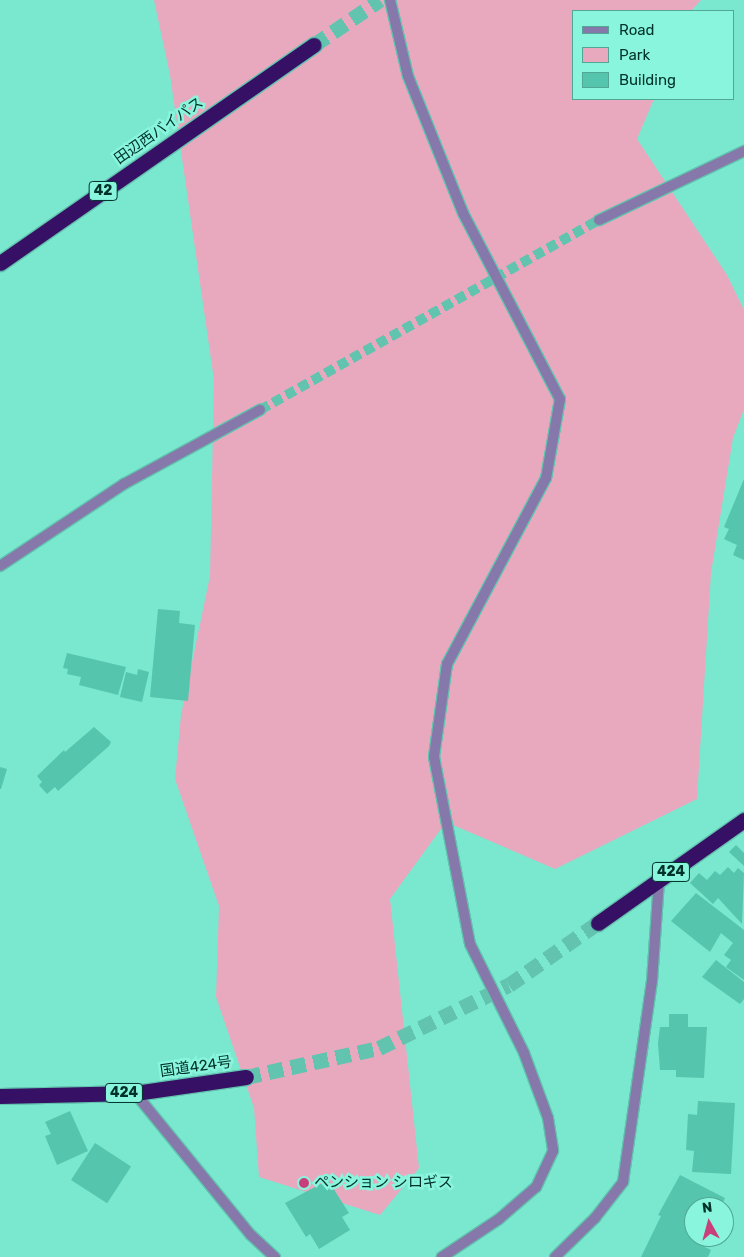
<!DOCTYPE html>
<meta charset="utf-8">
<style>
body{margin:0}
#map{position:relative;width:744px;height:1257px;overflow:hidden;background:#7ae7cf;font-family:Rubik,"Noto Sans JP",sans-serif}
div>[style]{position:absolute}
.green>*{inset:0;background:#e8a9be}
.building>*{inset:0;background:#56c5ad;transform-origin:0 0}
.street-tunnel>*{height:10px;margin-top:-5px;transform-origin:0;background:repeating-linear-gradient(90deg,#62c3ae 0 10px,transparent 0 15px)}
.highway-tunnel>*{height:15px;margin-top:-7.5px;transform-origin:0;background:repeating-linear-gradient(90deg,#62c3ae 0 15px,transparent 0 23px)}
.roads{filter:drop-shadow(1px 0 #62c3ae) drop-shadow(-1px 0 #62c3ae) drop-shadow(0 1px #62c3ae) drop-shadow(0 -1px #62c3ae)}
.street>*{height:10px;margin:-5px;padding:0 5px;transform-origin:5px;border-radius:5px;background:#8678aa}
.highway>*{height:15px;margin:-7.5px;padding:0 7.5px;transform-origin:7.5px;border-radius:7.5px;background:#361065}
.dots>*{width:14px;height:14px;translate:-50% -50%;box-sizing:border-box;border:2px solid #88f5dc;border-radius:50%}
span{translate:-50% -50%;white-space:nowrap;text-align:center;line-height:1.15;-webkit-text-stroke:5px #88f5dc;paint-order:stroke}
.shield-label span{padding:1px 4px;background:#88f5dc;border:1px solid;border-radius:4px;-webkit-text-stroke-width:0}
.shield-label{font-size:14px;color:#003229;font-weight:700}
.street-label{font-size:15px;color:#003229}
.poi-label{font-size:15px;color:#003229}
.left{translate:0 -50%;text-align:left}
.legend{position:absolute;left:572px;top:10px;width:162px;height:90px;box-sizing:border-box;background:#88f5dc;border:1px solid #52a794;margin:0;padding:6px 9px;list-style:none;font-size:15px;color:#003229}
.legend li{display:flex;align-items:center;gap:10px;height:25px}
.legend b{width:25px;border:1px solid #52a794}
.north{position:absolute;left:684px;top:1197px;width:50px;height:50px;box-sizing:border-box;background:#88f5dc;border:1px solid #52a794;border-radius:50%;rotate:353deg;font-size:14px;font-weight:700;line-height:20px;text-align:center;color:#003229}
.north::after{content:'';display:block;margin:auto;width:18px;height:22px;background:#c83f7c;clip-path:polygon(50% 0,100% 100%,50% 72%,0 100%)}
</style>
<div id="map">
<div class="green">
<div style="clip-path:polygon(154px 0,701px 0,691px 11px,573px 11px,573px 99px,654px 99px,637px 139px,727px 275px,744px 310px,744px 409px,733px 438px,711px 573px,697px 799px,555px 869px,446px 822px,390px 899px,419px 1168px,380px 1215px,259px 1177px,254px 1108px,216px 997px,219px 906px,175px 779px,181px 715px,210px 576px,214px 380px,170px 75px)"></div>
</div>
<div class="building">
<div style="clip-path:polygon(744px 479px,744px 560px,733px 555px,737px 545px,724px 539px,729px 529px,724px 527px)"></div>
<div style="clip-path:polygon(158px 609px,180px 611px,179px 623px,195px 625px,188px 701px,150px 697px)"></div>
<div style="clip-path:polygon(67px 653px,126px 667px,118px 695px,79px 685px,81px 677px,67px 674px,68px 669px,63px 668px)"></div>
<div style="clip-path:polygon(138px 669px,149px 672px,142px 702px,120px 697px,126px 672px,137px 675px)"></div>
<div style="clip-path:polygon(94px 727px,111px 742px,109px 746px,58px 791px,55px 787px,47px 794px,39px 785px,42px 782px,37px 776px,64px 750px,65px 752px)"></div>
<div style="clip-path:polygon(0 767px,7px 769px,1px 789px,0 789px)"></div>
<div style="clip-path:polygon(736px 845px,744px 853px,744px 866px,729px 852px)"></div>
<div style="clip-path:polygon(728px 867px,734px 873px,738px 868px,744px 873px,742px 924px,718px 898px,713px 904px,690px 883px,699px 873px,707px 880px,715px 871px,720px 875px)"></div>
<div style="clip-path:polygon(696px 893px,744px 930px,744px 980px,726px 967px,731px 960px,724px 955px,733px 943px,721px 933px,710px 952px,671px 921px)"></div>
<div style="clip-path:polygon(716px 960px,744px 982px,744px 999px,740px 1004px,702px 977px)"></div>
<div style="clip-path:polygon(669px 1014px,688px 1014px,688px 1027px,707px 1027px,704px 1078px,676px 1077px,676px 1070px,660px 1070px,658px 1043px,660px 1027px,669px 1027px)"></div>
<div style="clip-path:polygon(698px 1101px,735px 1103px,731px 1174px,692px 1172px,694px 1151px,686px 1150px,688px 1114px,697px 1115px)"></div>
<div style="clip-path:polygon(70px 1111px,88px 1151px,57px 1165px,45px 1136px,51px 1134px,45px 1122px)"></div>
<div style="left:95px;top:1143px;width:43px;height:44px;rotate:33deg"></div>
<div style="clip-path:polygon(680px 1175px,725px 1198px,721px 1207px,694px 1207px,694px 1237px,708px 1237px,703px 1246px,711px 1250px,708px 1257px,641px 1257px,661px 1216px,658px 1215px)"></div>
<div style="clip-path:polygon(328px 1180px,349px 1213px,342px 1217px,350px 1230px,319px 1249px,310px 1234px,306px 1237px,285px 1203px)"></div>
</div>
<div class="street-tunnel">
<div style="left:260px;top:410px;width:389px;rotate:-29.3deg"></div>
</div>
<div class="highway-tunnel">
<div style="left:314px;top:45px;width:80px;rotate:-34.3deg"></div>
<div style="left:246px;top:1077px;width:136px;rotate:-12.3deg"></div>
<div style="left:379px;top:1048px;width:144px;rotate:-25.9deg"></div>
<div style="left:509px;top:985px;width:108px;rotate:-34.9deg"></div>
</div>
<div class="roads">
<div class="street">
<div style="left:390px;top:0;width:78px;rotate:76.7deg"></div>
<div style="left:408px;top:76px;width:148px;rotate:68.1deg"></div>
<div style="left:463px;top:213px;width:210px;rotate:62.5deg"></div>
<div style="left:560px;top:399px;width:80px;rotate:100deg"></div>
<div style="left:546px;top:478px;width:211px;rotate:118deg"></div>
<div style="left:447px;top:664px;width:94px;rotate:98deg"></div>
<div style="left:434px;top:757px;width:190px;rotate:79.1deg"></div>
<div style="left:470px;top:944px;width:122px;rotate:63.6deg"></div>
<div style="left:524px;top:1053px;width:69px;rotate:69.7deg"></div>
<div style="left:548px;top:1118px;width:33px;rotate:81deg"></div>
<div style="left:553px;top:1151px;width:40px;rotate:115deg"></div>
<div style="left:536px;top:1187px;width:49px;rotate:139.1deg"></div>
<div style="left:499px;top:1219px;width:69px;rotate:146.3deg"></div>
<div style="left:599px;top:220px;width:161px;rotate:-25.4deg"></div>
<div style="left:0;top:566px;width:149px;rotate:-33.5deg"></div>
<div style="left:124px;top:484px;width:155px;rotate:-28.6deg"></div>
<div style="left:135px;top:1093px;width:183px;rotate:50.8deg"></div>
<div style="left:251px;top:1235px;width:33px;rotate:43deg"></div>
<div style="left:555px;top:1257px;width:56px;rotate:-44.3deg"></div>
<div style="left:595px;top:1218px;width:46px;rotate:-52.1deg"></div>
<div style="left:623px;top:1182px;width:203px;rotate:-81.8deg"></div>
<div style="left:652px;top:981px;width:101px;rotate:-86deg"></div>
</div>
<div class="highway">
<div style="left:0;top:263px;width:382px;rotate:-34.8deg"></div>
<div style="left:598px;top:923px;width:179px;rotate:-35.2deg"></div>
<div style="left:0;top:1096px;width:135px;rotate:-1.3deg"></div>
<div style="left:135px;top:1093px;width:112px;rotate:-8.2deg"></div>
</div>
</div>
<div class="dots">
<div style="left:304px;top:1183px;background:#c83f7c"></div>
</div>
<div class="shield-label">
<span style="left:103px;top:191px">42</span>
<span style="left:671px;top:872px">424</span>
<span style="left:124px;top:1093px">424</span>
</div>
<div class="street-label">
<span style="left:159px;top:131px;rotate:-35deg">田辺西バイパス</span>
<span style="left:196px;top:1067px;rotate:-8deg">国道424号</span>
</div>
<div class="poi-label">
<span class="left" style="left:314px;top:1183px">ペンション シロギス</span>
</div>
<ul class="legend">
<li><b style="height:6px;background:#8678aa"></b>Road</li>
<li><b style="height:14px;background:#e8a9be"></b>Park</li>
<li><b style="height:14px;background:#56c5ad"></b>Building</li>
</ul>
<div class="north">N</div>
</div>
